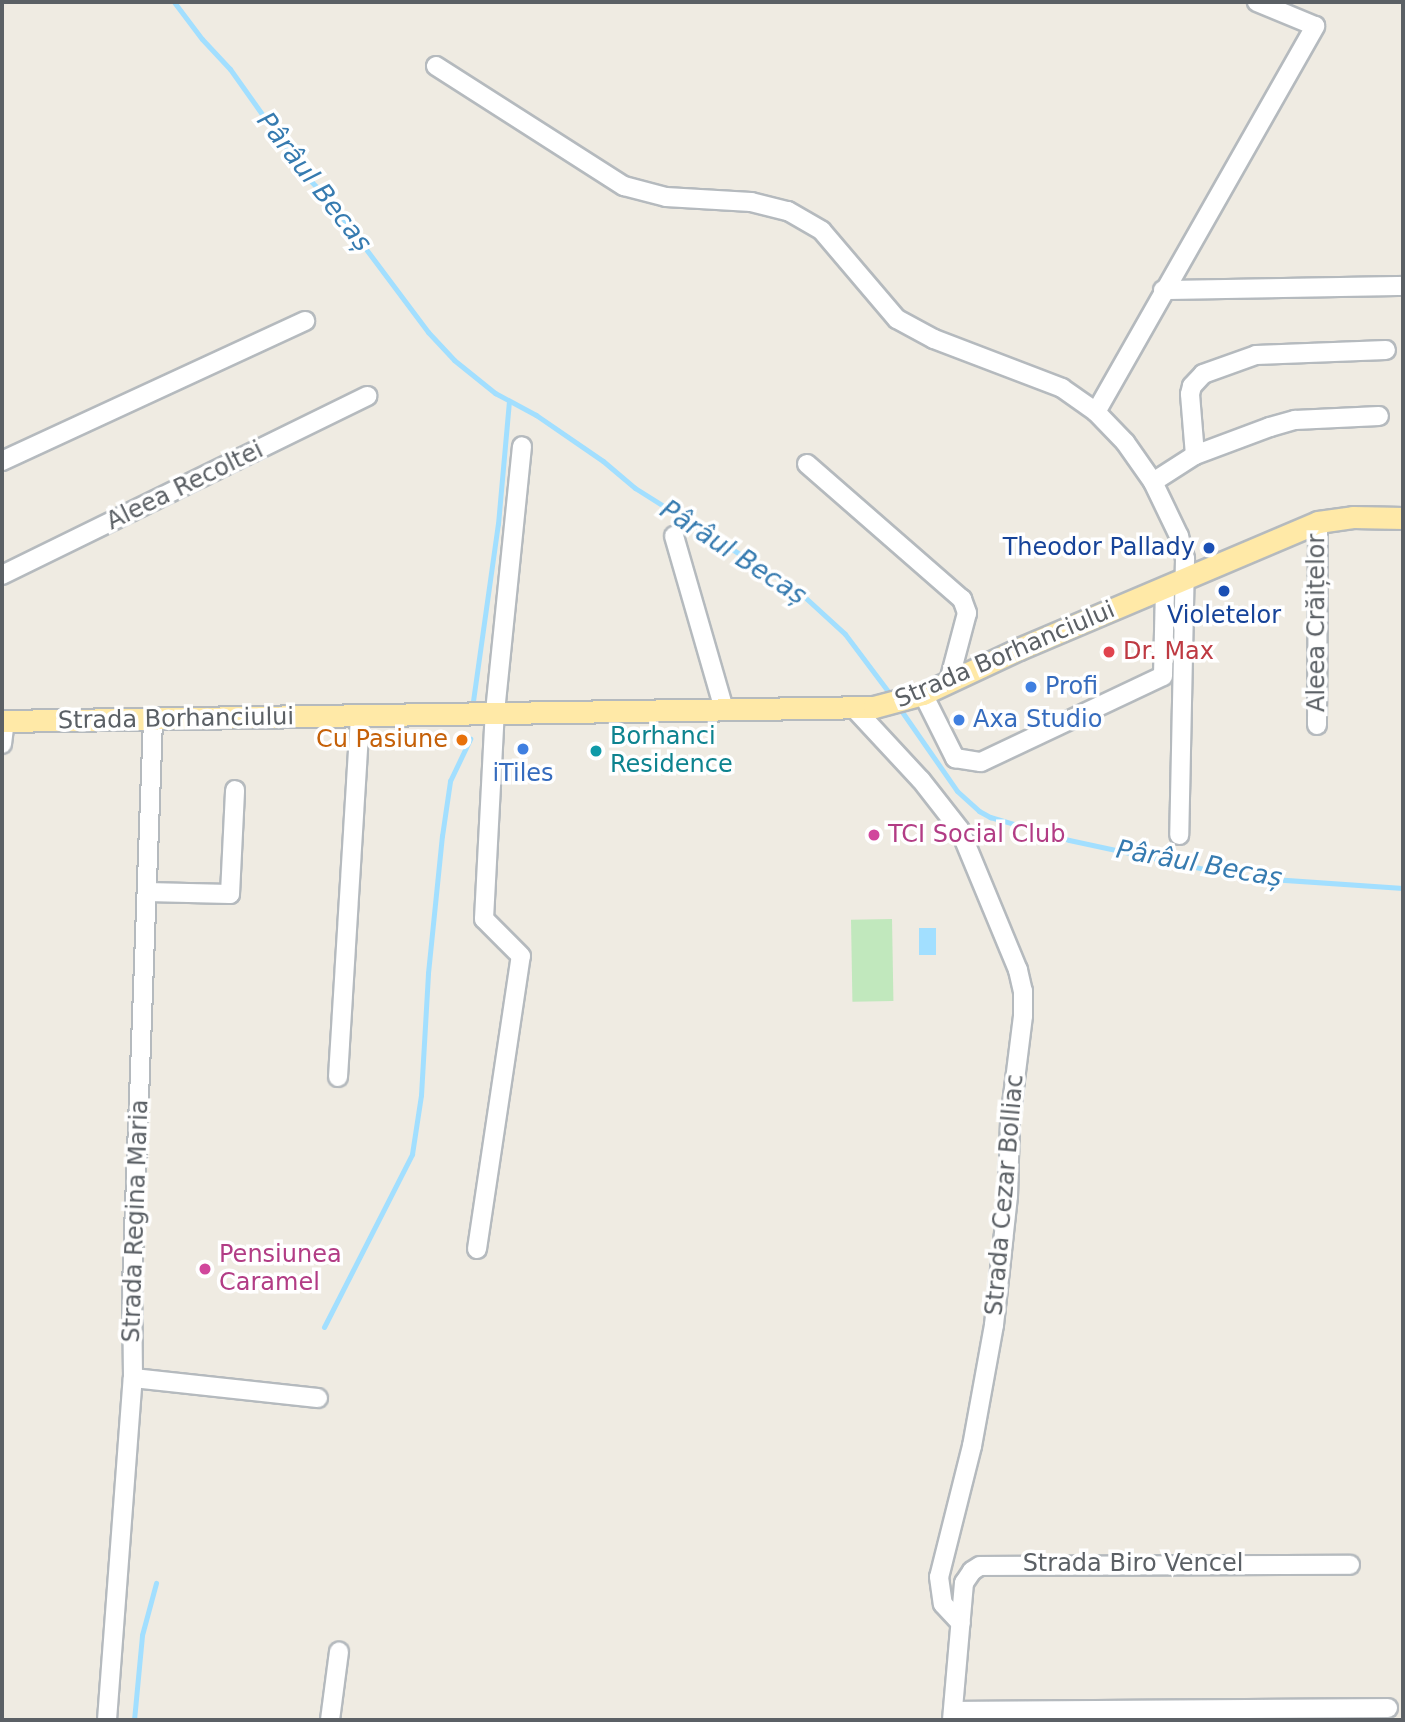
<!DOCTYPE html>
<meta charset="utf-8">
<style>
body{margin:0}
#map{position:relative;width:1405px;height:1722px;overflow:hidden;background:#efebe2;font-family:"DejaVu Sans",sans-serif}
div>[style]{position:absolute}
.green>*{inset:0;background:#c1e8bd;transform-origin:0 0}
.water>*{inset:0;background:#a2dfff;transform-origin:0 0}
.stream>*{height:5px;margin:-2.5px;padding:0 2.5px;transform-origin:2.5px;border-radius:2.5px;background:#a2dfff}
.roads{filter:drop-shadow(2px 0 #b5babe) drop-shadow(-2px 0 #b5babe) drop-shadow(0 2px #b5babe) drop-shadow(0 -2px #b5babe)}
.minor>*{height:18px;margin:-9px;padding:0 9px;transform-origin:9px;border-radius:9px;background:#fff}
.major>*{height:21px;margin:-10.5px;padding:0 10.5px;transform-origin:10.5px;border-radius:10.5px;background:#ffe9a7}
.dots>*{width:19px;height:19px;translate:-50% -50%;box-sizing:border-box;border:4px solid #fff;border-radius:50%}
span{translate:-50% -50%;white-space:nowrap;text-align:center;line-height:1.15;-webkit-text-stroke:7px #fff;paint-order:stroke}
.street-label{font-size:24px;color:#5b6065}
.transit-label{font-size:24px;color:#164399}
.right{translate:-100% -50%;text-align:right}
.health-label{font-size:24px;color:#be3a42}
.left{translate:0 -50%;text-align:left}
.shop-label{font-size:24px;color:#366cbe}
.culture-label{font-size:24px;color:#0d838f}
.food-label{font-size:24px;color:#c56008}
.hotel-label{font-size:24px;color:#b23c85}
.water-label{font-size:26px;color:#367bb0;font-style:italic}
.frame{position:absolute;inset:0;border:4px solid #5b6065;pointer-events:none}
</style>
<div id="map">
<div class="green">
<div style="left:892px;top:919px;width:82px;height:41px;rotate:89deg"></div>
</div>
<div class="water">
<div style="left:936px;top:928px;width:27px;height:17px;rotate:90deg"></div>
</div>
<div class="stream">
<div style="left:174px;top:2px;width:46px;rotate:52.9deg"></div>
<div style="left:202px;top:39px;width:41px;rotate:47deg"></div>
<div style="left:230px;top:69px;width:131px;rotate:54.6deg"></div>
<div style="left:306px;top:176px;width:35px;rotate:46deg"></div>
<div style="left:330px;top:201px;width:164px;rotate:53.2deg"></div>
<div style="left:428px;top:332px;width:38px;rotate:47deg"></div>
<div style="left:454px;top:360px;width:53px;rotate:38.8deg"></div>
<div style="left:495px;top:393px;width:47px;rotate:28.2deg"></div>
<div style="left:536px;top:415px;width:81px;rotate:34.5deg"></div>
<div style="left:603px;top:461px;width:42px;rotate:40.2deg"></div>
<div style="left:635px;top:488px;width:191px;rotate:32.2deg"></div>
<div style="left:797px;top:590px;width:65px;rotate:42.5deg"></div>
<div style="left:845px;top:634px;width:80px;rotate:53.1deg"></div>
<div style="left:473px;top:701px;width:179px;rotate:-82deg"></div>
<div style="left:498px;top:524px;width:123px;rotate:-84.9deg"></div>
<div style="left:898px;top:706px;width:103px;rotate:55.2deg"></div>
<div style="left:957px;top:791px;width:30px;rotate:42deg"></div>
<div style="left:979px;top:811px;width:13px;rotate:29deg"></div>
<div style="left:990px;top:817px;width:82px;rotate:16.2deg"></div>
<div style="left:1069px;top:840px;width:177px;rotate:12.1deg"></div>
<div style="left:1242px;top:877px;width:161px;rotate:3.9deg"></div>
<div style="left:324px;top:1327px;width:194px;rotate:-63deg"></div>
<div style="left:412px;top:1154px;width:60px;rotate:-81.3deg"></div>
<div style="left:421px;top:1095px;width:122px;rotate:-86.7deg"></div>
<div style="left:428px;top:973px;width:138px;rotate:-84.2deg"></div>
<div style="left:442px;top:836px;width:56px;rotate:-81.7deg"></div>
<div style="left:450px;top:781px;width:47px;rotate:-64.5deg"></div>
<div style="left:134px;top:1720px;width:85px;rotate:-84.6deg"></div>
<div style="left:142px;top:1635px;width:54px;rotate:-74.9deg"></div>
</div>
<div class="roads">
<div class="minor">
<div style="left:436px;top:66px;width:223px;rotate:32.6deg"></div>
<div style="left:624px;top:186px;width:43px;rotate:14.7deg"></div>
<div style="left:666px;top:197px;width:85px;rotate:3.4deg"></div>
<div style="left:751px;top:202px;width:38px;rotate:14deg"></div>
<div style="left:788px;top:211px;width:39px;rotate:30deg"></div>
<div style="left:822px;top:231px;width:116px;rotate:49.6deg"></div>
<div style="left:897px;top:319px;width:42px;rotate:28.4deg"></div>
<div style="left:934px;top:339px;width:137px;rotate:20.9deg"></div>
<div style="left:1062px;top:388px;width:42px;rotate:35.2deg"></div>
<div style="left:1096px;top:412px;width:42px;rotate:46deg"></div>
<div style="left:1125px;top:442px;width:49px;rotate:55deg"></div>
<div style="left:1153px;top:482px;width:60px;rotate:64.3deg"></div>
<div style="left:1179px;top:536px;width:24px;rotate:75deg"></div>
<div style="left:1185px;top:559px;width:276px;rotate:91.2deg"></div>
<div style="left:1163px;top:290px;width:240px;rotate:-1deg"></div>
<div style="left:1096px;top:412px;width:444px;rotate:-60.4deg"></div>
<div style="left:1315px;top:26px;width:63px;rotate:-157.5deg"></div>
<div style="left:1195px;top:455px;width:61px;rotate:-94.7deg"></div>
<div style="left:1190px;top:394px;width:8px;rotate:-76deg"></div>
<div style="left:1192px;top:386px;width:16px;rotate:-47deg"></div>
<div style="left:1203px;top:374px;width:56px;rotate:-19.7deg"></div>
<div style="left:1256px;top:355px;width:130px;rotate:-2.2deg"></div>
<div style="left:2px;top:461px;width:334px;rotate:-24.8deg"></div>
<div style="left:807px;top:464px;width:206px;rotate:41.1deg"></div>
<div style="left:962px;top:599px;width:15px;rotate:70deg"></div>
<div style="left:967px;top:613px;width:70px;rotate:104.8deg"></div>
<div style="left:1153px;top:482px;width:50px;rotate:-32.7deg"></div>
<div style="left:1195px;top:455px;width:80px;rotate:-20.5deg"></div>
<div style="left:1270px;top:427px;width:26px;rotate:-16deg"></div>
<div style="left:1295px;top:420px;width:84px;rotate:-2.7deg"></div>
<div style="left:674px;top:536px;width:180px;rotate:73.9deg"></div>
<div style="left:2px;top:575px;width:407px;rotate:-26.1deg"></div>
<div style="left:923px;top:694px;width:72px;rotate:63.4deg"></div>
<div style="left:955px;top:758px;width:26px;rotate:9deg"></div>
<div style="left:981px;top:762px;width:201px;rotate:-25.3deg"></div>
<div style="left:1163px;top:676px;width:89px;rotate:-88.7deg"></div>
<div style="left:854px;top:708px;width:98px;rotate:47.1deg"></div>
<div style="left:921px;top:780px;width:63px;rotate:52deg"></div>
<div style="left:960px;top:830px;width:152px;rotate:67.5deg"></div>
<div style="left:1018px;top:970px;width:22px;rotate:77deg"></div>
<div style="left:1023px;top:991px;width:25px;rotate:90deg"></div>
<div style="left:1023px;top:1016px;width:106px;rotate:97.1deg"></div>
<div style="left:1010px;top:1121px;width:75px;rotate:91.5deg"></div>
<div style="left:1008px;top:1196px;width:130px;rotate:96.2deg"></div>
<div style="left:994px;top:1325px;width:123px;rotate:100.3deg"></div>
<div style="left:972px;top:1446px;width:135px;rotate:104.1deg"></div>
<div style="left:939px;top:1577px;width:27px;rotate:82deg"></div>
<div style="left:943px;top:1604px;width:26px;rotate:47deg"></div>
<div style="left:1317px;top:725px;width:203px;rotate:-89.7deg"></div>
<div style="left:2px;top:744px;width:23px;rotate:-83deg"></div>
<div style="left:147px;top:892px;width:83px;rotate:1.4deg"></div>
<div style="left:230px;top:894px;width:104px;rotate:-87.2deg"></div>
<div style="left:338px;top:1077px;width:363px;rotate:-86.5deg"></div>
<div style="left:477px;top:1249px;width:296px;rotate:-81.5deg"></div>
<div style="left:521px;top:956px;width:52px;rotate:-135deg"></div>
<div style="left:484px;top:919px;width:207px;rotate:-87deg"></div>
<div style="left:495px;top:712px;width:267px;rotate:-84.2deg"></div>
<div style="left:133px;top:1378px;width:186px;rotate:6.2deg"></div>
<div style="left:954px;top:1711px;width:434px;rotate:-0.4deg"></div>
<div style="left:107px;top:1720px;width:343px;rotate:-85.7deg"></div>
<div style="left:133px;top:1378px;width:91px;rotate:-90.6deg"></div>
<div style="left:132px;top:1287px;width:567px;rotate:-87.88deg"></div>
<div style="left:330px;top:1720px;width:69px;rotate:-82.5deg"></div>
<div style="left:952px;top:1720px;width:138px;rotate:-85deg"></div>
<div style="left:964px;top:1583px;width:14px;rotate:-56deg"></div>
<div style="left:972px;top:1571px;width:9px;rotate:-32deg"></div>
<div style="left:980px;top:1566px;width:370px;rotate:-0.2deg"></div>
</div>
<div class="major">
<div style="left:2px;top:721px;width:872px;rotate:-0.92deg"></div>
<div style="left:874px;top:707px;width:51px;rotate:-14.9deg"></div>
<div style="left:923px;top:694px;width:106px;rotate:-25.1deg"></div>
<div style="left:1019px;top:649px;width:325px;rotate:-23deg"></div>
<div style="left:1318px;top:522px;width:35px;rotate:-8deg"></div>
<div style="left:1353px;top:517px;width:50px;rotate:1.1deg"></div>
</div>
</div>
<div class="dots">
<div style="left:1209px;top:548px;background:#1a4fb4"></div>
<div style="left:1224px;top:591px;background:#1a4fb4"></div>
<div style="left:1109px;top:652px;background:#e0444e"></div>
<div style="left:1031px;top:687px;background:#3f7fe0"></div>
<div style="left:959px;top:720px;background:#3f7fe0"></div>
<div style="left:462px;top:740px;background:#e8710a"></div>
<div style="left:523px;top:749px;background:#3f7fe0"></div>
<div style="left:596px;top:751px;background:#0f9aa8"></div>
<div style="left:874px;top:835px;background:#d1479c"></div>
<div style="left:205px;top:1269px;background:#d1479c"></div>
</div>
<div class="street-label">
<span style="left:185px;top:486px;rotate:-26deg">Aleea Recoltei</span>
<span style="left:1317px;top:623px;rotate:-90deg">Aleea Crăițelor</span>
<span style="left:1005px;top:655px;rotate:-23deg">Strada Borhanciului</span>
<span style="left:176px;top:719px;rotate:-1deg">Strada Borhanciului</span>
<span style="left:1005px;top:1195px;rotate:-85deg">Strada Cezar Bolliac</span>
<span style="left:136px;top:1221px;rotate:-88deg">Strada Regina Maria</span>
<span style="left:1133px;top:1564px">Strada Biro Vencel</span>
</div>
<div class="transit-label">
<span class="right" style="left:1195px;top:548px">Theodor Pallady</span>
<span style="left:1224px;top:616px">Violetelor</span>
</div>
<div class="health-label">
<span class="left" style="left:1123px;top:652px">Dr. Max</span>
</div>
<div class="shop-label">
<span class="left" style="left:1045px;top:687px">Profi</span>
<span class="left" style="left:973px;top:720px">Axa Studio</span>
<span style="left:523px;top:774px">iTiles</span>
</div>
<div class="culture-label">
<span class="left" style="left:610px;top:751px">Borhanci<br>Residence</span>
</div>
<div class="food-label">
<span class="right" style="left:448px;top:740px">Cu Pasiune</span>
</div>
<div class="hotel-label">
<span class="left" style="left:888px;top:835px">TCI Social Club</span>
<span class="left" style="left:219px;top:1269px">Pensiunea<br>Caramel</span>
</div>
<div class="water-label">
<span style="left:314px;top:182px;rotate:52deg">Pârâul Becaș</span>
<span style="left:733px;top:553px;rotate:33deg">Pârâul Becaș</span>
<span style="left:1199px;top:864px;rotate:10deg">Pârâul Becaș</span>
</div>
<div class="frame"></div>
</div>
